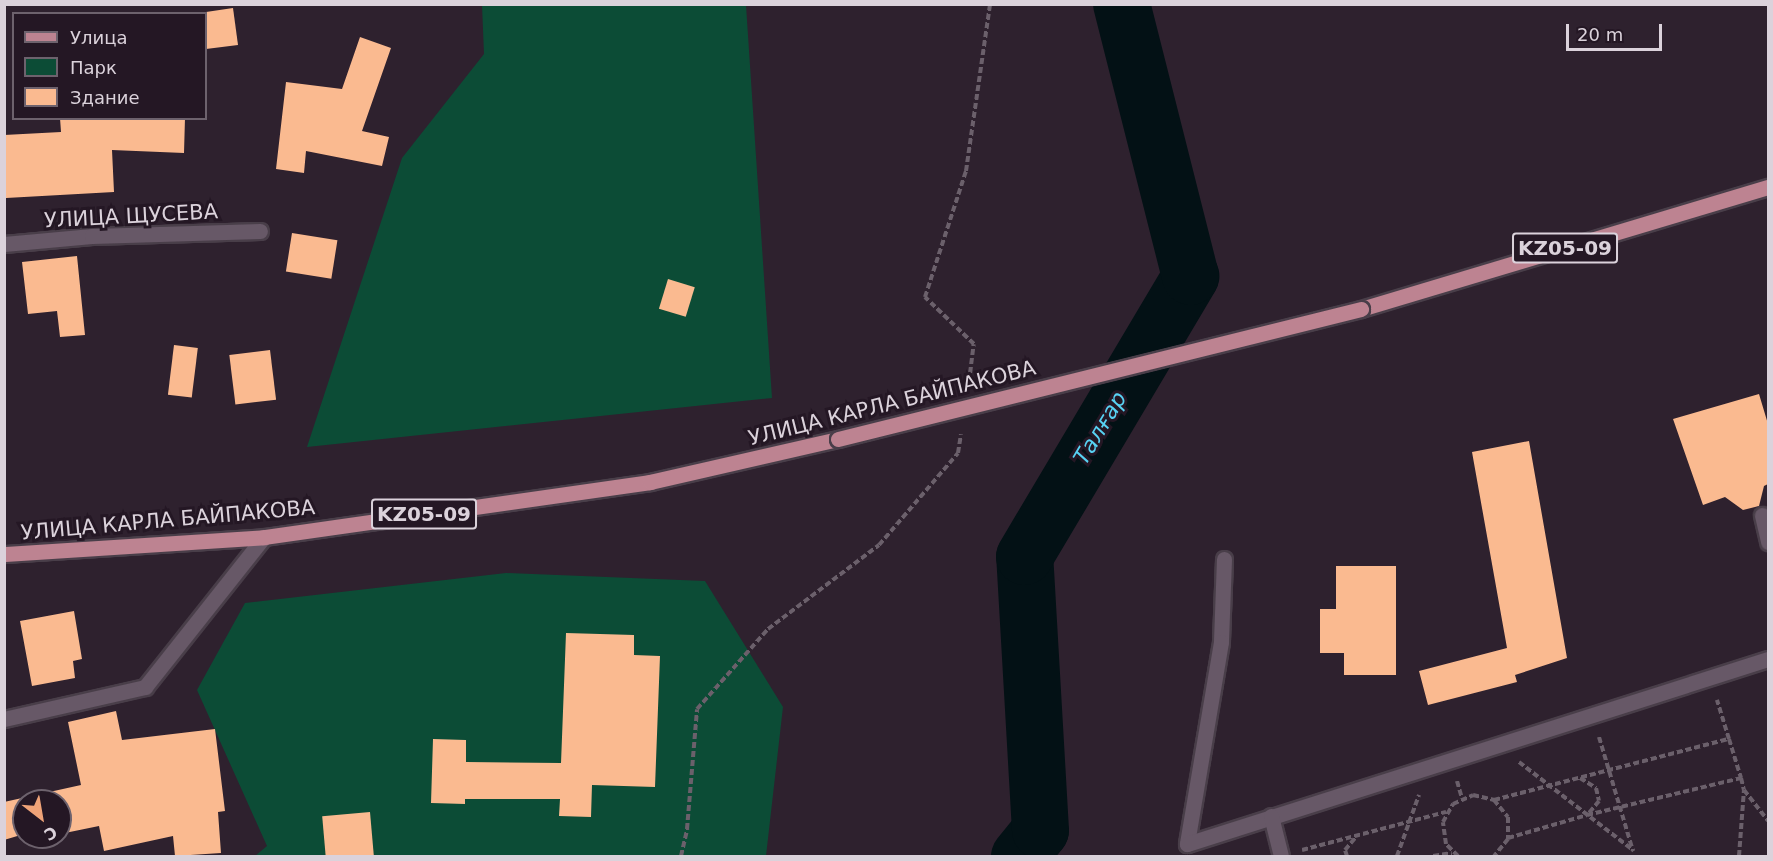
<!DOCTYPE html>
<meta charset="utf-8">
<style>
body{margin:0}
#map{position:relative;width:1773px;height:861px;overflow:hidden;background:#2e212e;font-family:"DejaVu Sans",sans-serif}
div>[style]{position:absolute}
.green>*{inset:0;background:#0c4c36}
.river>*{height:57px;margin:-28.5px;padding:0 28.5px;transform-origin:28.5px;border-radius:28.5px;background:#031115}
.building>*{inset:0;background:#faba90;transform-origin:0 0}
.path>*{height:4px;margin-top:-2px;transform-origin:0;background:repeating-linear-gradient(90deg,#6b606b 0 6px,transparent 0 9px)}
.roads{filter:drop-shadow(2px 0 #493e49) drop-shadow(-2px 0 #493e49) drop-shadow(0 2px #493e49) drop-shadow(0 -2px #493e49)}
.minor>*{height:15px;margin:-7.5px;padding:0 7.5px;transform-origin:7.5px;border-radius:7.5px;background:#675867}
.major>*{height:15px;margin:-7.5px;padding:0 7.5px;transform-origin:7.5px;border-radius:7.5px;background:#bd8391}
.bridges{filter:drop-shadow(2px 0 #493e49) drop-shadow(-2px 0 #493e49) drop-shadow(0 2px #493e49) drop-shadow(0 -2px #493e49)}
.major-bridge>*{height:15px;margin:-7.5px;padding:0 7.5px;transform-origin:7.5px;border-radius:7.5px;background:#bd8391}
span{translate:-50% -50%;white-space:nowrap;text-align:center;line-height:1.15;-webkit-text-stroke:6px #241724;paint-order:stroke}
.shield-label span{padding:2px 4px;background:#241724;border:2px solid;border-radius:4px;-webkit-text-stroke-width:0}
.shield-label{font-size:20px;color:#dbd2db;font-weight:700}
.street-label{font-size:21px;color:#dbd2db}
.water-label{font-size:22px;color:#58d2f3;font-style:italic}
.frame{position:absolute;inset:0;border:6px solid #dbd2db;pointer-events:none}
.legend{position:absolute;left:12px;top:12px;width:195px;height:108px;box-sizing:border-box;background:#241724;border:2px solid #6d626d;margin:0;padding:8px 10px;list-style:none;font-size:18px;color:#dbd2db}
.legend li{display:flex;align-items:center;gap:12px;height:30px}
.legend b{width:30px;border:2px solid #6d626d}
.north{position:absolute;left:12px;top:789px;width:60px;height:60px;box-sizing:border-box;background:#241724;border:2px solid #6d626d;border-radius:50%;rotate:149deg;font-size:16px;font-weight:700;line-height:24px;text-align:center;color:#dbd2db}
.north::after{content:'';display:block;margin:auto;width:21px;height:27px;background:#efa378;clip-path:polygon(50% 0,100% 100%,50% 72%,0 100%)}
.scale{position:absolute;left:1566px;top:24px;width:96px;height:27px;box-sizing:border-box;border:3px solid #dbd2db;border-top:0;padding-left:8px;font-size:18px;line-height:21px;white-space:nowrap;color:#dbd2db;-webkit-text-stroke:4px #241724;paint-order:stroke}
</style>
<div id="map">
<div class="green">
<div style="clip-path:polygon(482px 5px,746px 5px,772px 398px,307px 447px,402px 158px,484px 54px)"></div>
<div style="clip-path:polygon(506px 573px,705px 581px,783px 707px,766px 856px,255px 856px,267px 846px,197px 690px,245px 603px)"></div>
</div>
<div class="river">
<div style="left:1019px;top:856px;width:33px;rotate:-51deg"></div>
<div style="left:1040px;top:830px;width:274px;rotate:-93.3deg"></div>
<div style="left:1024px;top:556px;width:326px;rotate:-59.3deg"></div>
<div style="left:1190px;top:276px;width:281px;rotate:-104.2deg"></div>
</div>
<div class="building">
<div style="clip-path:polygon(233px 8px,238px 45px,206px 49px,206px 12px)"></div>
<div style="clip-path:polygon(360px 37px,391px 48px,362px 131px,389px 137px,382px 166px,306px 151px,304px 173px,276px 169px,286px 82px,342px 89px)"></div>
<div style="clip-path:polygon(60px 118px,185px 118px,184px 153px,112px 150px,114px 192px,6px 198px,4px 135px,61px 132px)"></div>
<div style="left:292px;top:233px;width:46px;height:39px;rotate:9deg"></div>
<div style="clip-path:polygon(77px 256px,85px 335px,60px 337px,57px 311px,28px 314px,22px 262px)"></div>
<div style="left:668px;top:279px;width:28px;height:31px;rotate:17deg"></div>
<div style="left:174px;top:345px;width:24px;height:50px;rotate:7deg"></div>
<div style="left:270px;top:350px;width:50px;height:41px;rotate:83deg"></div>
<div style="clip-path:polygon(1759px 394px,1768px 424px,1768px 484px,1764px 486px,1759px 506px,1743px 510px,1725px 497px,1703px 505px,1673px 419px)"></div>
<div style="clip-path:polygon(1529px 441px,1567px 658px,1515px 675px,1517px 682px,1428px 705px,1419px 671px,1507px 648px,1472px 452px)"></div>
<div style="clip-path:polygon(1336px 566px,1396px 566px,1396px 675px,1344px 675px,1344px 653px,1320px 653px,1320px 609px,1336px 609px)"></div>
<div style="clip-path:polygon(74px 611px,82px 659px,73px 661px,75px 678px,32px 686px,20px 621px)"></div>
<div style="clip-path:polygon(566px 633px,634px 635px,634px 655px,660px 656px,655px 787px,592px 785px,591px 817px,559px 816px,560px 799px,465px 799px,465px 804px,431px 803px,433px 739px,466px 740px,466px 762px,561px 763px)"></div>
<div style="clip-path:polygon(116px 711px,122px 740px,215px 729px,225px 811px,218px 812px,221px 853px,175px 856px,173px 836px,104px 851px,99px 826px,60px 834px,60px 801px,24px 801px,24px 834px,4px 840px,4px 802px,81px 785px,68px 722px)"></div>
<div style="left:370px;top:812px;width:44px;height:48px;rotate:85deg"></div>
</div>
<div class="path">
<div style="left:969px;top:382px;width:38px;rotate:-83deg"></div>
<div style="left:974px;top:344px;width:68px;rotate:-136.2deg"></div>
<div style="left:925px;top:297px;width:133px;rotate:-72deg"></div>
<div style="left:966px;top:171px;width:169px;rotate:-81.8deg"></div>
<div style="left:1599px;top:737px;width:119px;rotate:73.4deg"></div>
<div style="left:1729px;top:739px;width:41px;rotate:72.9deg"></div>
<div style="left:1519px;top:762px;width:145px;rotate:37.7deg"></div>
<div style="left:1580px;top:778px;width:19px;rotate:32deg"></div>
<div style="left:1596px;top:788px;width:13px;rotate:77deg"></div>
<div style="left:1599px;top:801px;width:17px;rotate:130deg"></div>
<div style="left:1457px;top:781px;width:18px;rotate:74deg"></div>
<div style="left:1494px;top:800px;width:243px;rotate:-14.6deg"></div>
<div style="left:1729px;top:739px;width:41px;rotate:-107.1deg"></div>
<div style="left:1508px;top:838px;width:82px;rotate:-16.2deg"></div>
<div style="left:1587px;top:815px;width:158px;rotate:-13.5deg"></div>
<div style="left:1741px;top:778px;width:12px;rotate:76deg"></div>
<div style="left:1302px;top:850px;width:149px;rotate:-14.8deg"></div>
<div style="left:681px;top:856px;width:28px;rotate:-77deg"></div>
<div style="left:687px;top:829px;width:120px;rotate:-85.2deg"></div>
<div style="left:697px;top:709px;width:107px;rotate:-48.4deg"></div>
<div style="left:768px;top:629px;width:139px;rotate:-37.1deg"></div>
<div style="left:879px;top:545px;width:121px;rotate:-49.3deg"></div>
<div style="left:958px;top:453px;width:19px;rotate:-81deg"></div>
<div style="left:1347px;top:856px;width:6px;rotate:-108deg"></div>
<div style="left:1345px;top:850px;width:17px;rotate:-50deg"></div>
<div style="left:1397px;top:856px;width:65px;rotate:-70.2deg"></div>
<div style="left:1433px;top:856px;width:19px;rotate:-9deg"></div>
<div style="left:1458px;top:856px;width:17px;rotate:-135deg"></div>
<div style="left:1446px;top:844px;width:22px;rotate:-98deg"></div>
<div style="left:1443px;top:822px;width:21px;rotate:-61deg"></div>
<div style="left:1453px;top:804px;width:22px;rotate:-24deg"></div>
<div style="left:1473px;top:795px;width:22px;rotate:13deg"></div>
<div style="left:1494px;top:800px;width:22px;rotate:51deg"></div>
<div style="left:1508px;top:817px;width:22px;rotate:90deg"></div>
<div style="left:1508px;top:839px;width:22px;rotate:129deg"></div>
<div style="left:1739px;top:856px;width:66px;rotate:-85.7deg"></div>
<div style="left:1744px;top:790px;width:39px;rotate:52deg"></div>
</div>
<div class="roads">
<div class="minor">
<div style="left:4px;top:244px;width:88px;rotate:-5.2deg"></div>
<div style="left:92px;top:236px;width:168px;rotate:-1.7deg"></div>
<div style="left:1762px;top:515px;width:28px;rotate:77deg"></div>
<div style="left:1224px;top:559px;width:83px;rotate:92.1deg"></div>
<div style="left:1221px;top:642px;width:205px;rotate:99.6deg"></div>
<div style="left:1187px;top:844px;width:610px;rotate:-17.66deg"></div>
<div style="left:4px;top:719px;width:145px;rotate:-12.8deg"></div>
<div style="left:145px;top:687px;width:191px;rotate:-51.6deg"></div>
<div style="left:1271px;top:816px;width:41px;rotate:76deg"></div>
</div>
<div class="major">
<div style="left:1361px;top:309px;width:425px;rotate:-16.7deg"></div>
<div style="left:4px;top:554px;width:261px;rotate:-3.7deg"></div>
<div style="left:264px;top:537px;width:390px;rotate:-8.1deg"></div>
<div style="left:650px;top:482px;width:193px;rotate:-12.9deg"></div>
</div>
</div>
<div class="bridges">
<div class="major-bridge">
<div style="left:838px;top:439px;width:539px;rotate:-13.96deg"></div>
</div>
</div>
<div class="shield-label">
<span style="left:1565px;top:248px">KZ05-09</span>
<span style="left:424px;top:514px">KZ05-09</span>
</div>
<div class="street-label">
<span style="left:131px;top:216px;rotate:-3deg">УЛИЦА ЩУСЕВА</span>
<span style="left:892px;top:403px;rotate:-14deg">УЛИЦА КАРЛА БАЙПАКОВА</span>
<span style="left:168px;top:520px;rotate:-5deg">УЛИЦА КАРЛА БАЙПАКОВА</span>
</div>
<div class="water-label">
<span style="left:1100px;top:428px;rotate:-59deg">Талғар</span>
</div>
<div class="frame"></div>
<ul class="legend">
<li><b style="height:8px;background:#bd8391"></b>Улица</li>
<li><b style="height:16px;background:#0c4c36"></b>Парк</li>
<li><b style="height:16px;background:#faba90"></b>Здание</li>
</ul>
<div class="north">С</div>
<div class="scale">20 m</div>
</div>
